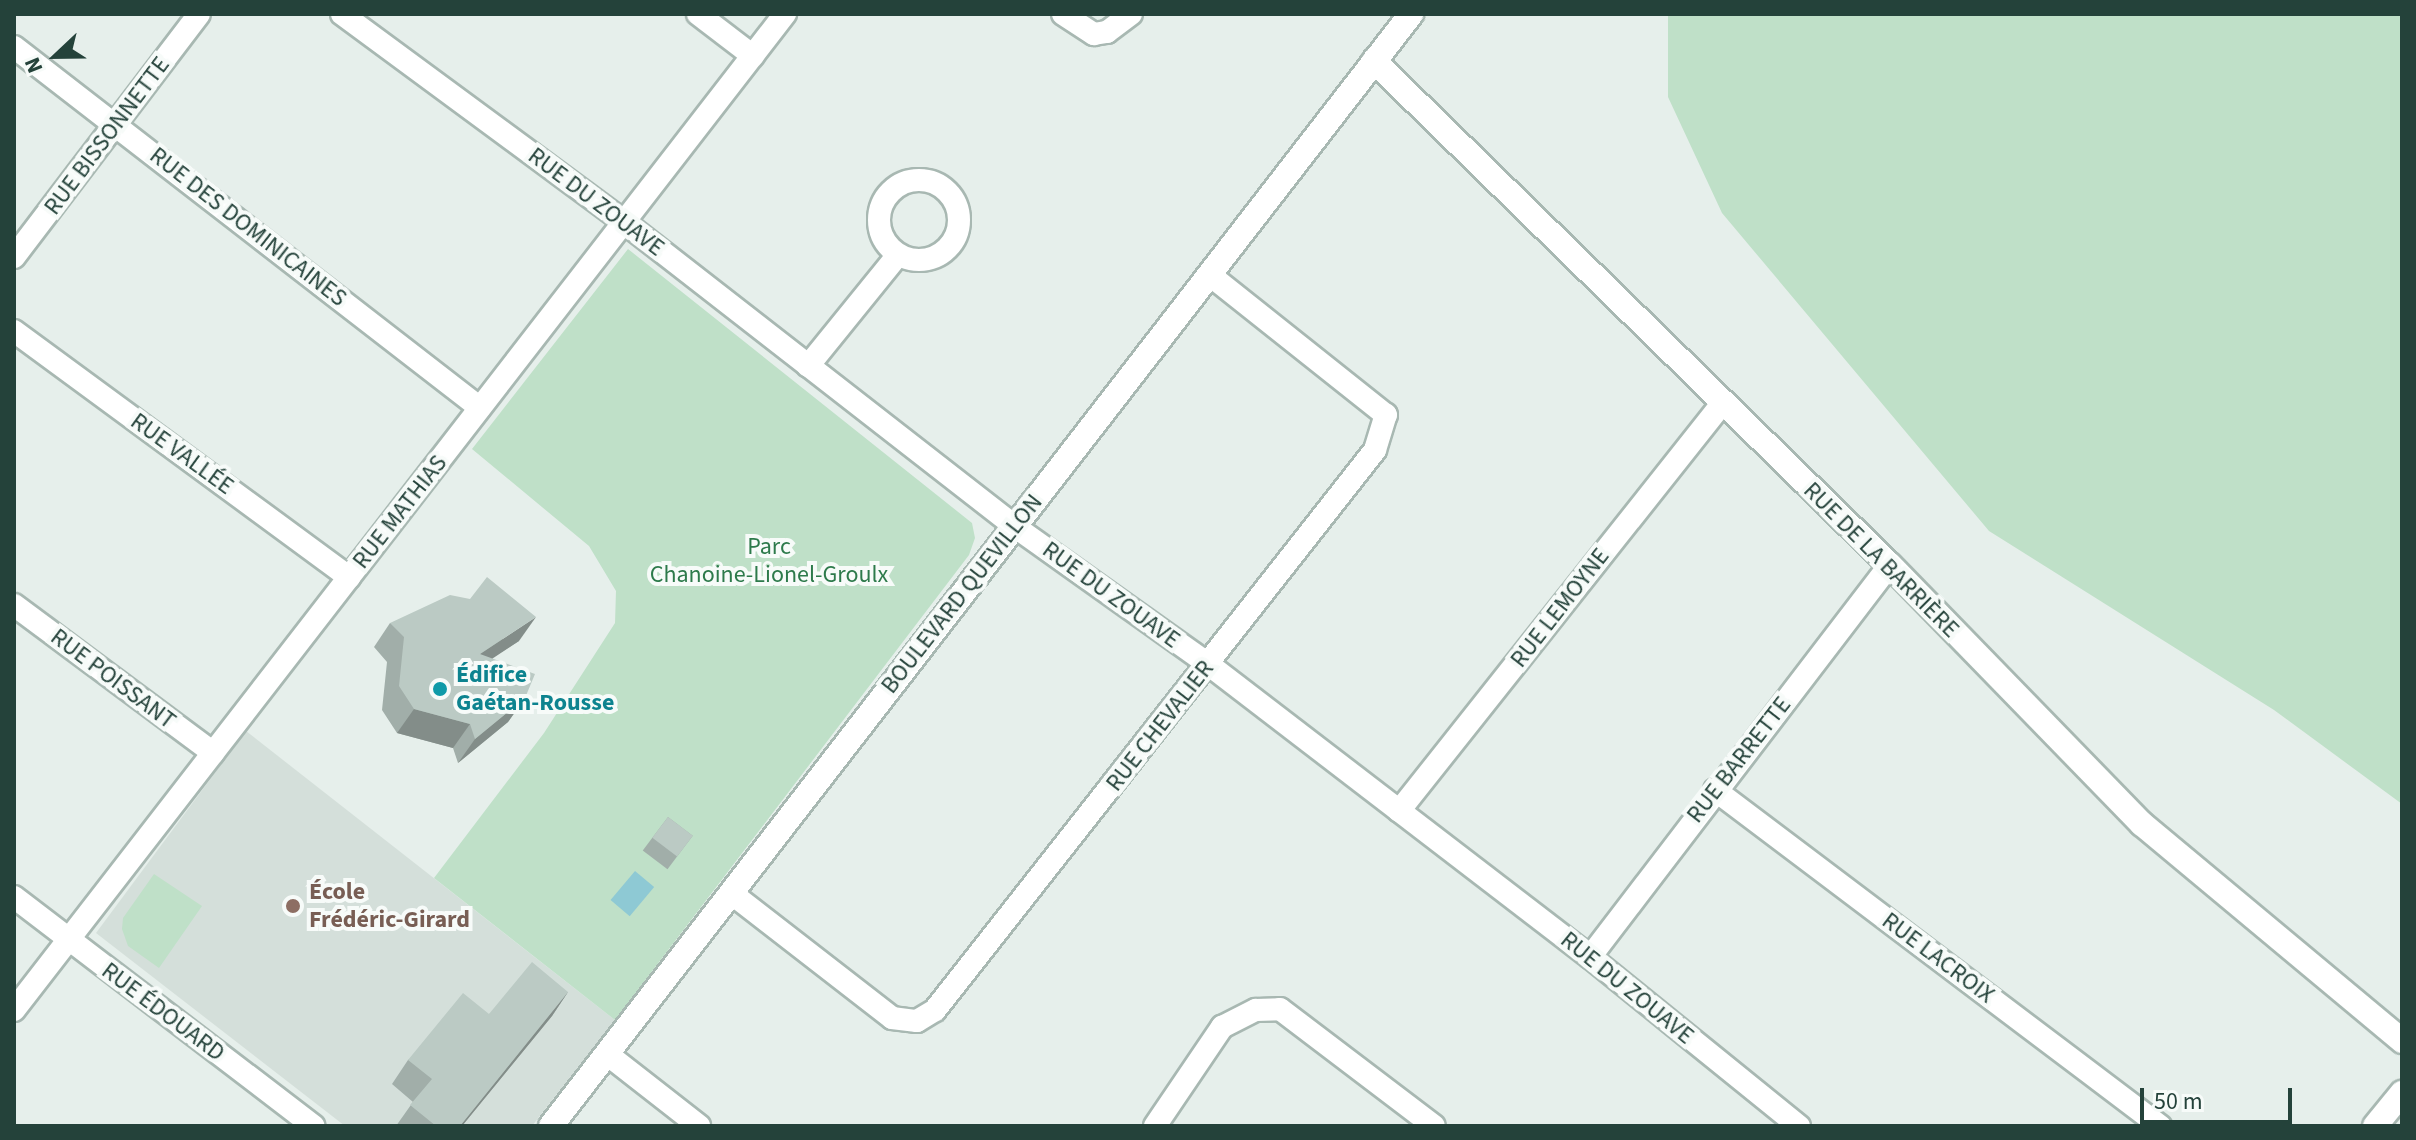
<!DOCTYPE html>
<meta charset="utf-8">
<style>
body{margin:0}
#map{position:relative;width:2416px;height:1140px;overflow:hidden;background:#e6efeb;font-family:"Source Sans 3",sans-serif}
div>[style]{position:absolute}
.built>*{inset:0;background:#d4dfda}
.green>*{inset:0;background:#bfe0c8}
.water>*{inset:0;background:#8ec9d4;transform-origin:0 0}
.roads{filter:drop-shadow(2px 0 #a8b8b2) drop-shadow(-2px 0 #a8b8b2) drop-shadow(0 2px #a8b8b2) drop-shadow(0 -2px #a8b8b2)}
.minor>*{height:22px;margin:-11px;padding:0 11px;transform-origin:11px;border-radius:11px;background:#fff}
.minor>.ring{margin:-11px;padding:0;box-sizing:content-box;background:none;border:22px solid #fff;border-radius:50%}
.tertiary>*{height:24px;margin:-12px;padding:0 12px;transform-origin:12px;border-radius:12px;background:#fff}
.wall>*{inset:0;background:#a1aea9;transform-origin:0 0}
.shaded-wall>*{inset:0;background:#838d89}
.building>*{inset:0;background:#bbcac4;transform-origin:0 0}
.dots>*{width:22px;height:22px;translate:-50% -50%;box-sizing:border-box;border:4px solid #f7fbf9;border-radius:50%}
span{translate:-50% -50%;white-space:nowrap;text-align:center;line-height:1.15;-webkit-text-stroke:8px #f7fbf9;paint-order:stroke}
.street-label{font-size:24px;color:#24423a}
.park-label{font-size:24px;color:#2d7a4b}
.culture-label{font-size:24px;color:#0d838f;font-weight:700}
.left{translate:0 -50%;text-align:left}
.education-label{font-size:24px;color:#785e54;font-weight:700}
.frame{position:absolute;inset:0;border:16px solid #24423a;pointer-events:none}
.north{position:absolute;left:16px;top:16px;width:80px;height:80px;-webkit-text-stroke:6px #f7fbf9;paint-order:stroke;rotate:248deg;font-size:22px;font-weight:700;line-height:32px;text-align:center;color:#24423a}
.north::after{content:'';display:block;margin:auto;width:28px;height:36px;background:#24423a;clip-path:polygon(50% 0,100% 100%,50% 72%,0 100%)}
.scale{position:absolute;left:2140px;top:1088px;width:152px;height:36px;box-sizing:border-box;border:4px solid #24423a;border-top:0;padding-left:10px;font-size:24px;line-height:28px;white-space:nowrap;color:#24423a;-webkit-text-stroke:6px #f7fbf9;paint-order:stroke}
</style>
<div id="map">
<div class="built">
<div style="clip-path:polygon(246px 731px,615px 1020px,532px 1126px,345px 1126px,96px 933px)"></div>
</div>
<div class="green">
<div style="clip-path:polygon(1668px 14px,2402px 14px,2402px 804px,2274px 710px,1989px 531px,1722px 213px,1668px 97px)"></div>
<div style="clip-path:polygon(628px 249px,972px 523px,975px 538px,969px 555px,615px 1020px,434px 878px,544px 733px,615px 623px,616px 591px,589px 546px,472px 449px)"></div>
<div style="clip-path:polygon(154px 874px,202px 906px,159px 968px,128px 946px,122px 929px,123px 918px)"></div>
</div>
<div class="water">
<div style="left:635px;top:871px;width:25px;height:38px;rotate:40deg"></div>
</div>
<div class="roads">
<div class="minor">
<div style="left:342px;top:14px;width:350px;rotate:36.4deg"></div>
<div style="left:624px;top:222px;width:494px;rotate:37.9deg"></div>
<div style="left:1014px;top:526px;width:238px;rotate:35.4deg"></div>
<div style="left:1208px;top:664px;width:481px;rotate:37.5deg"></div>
<div style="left:1590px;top:957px;width:269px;rotate:39deg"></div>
<div style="left:698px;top:14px;width:69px;rotate:37.4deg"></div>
<div style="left:1063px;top:14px;width:37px;rotate:33deg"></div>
<div style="left:1094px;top:34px;width:13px;rotate:-9deg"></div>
<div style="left:1107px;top:32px;width:30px;rotate:-37deg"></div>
<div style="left:14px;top:47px;width:589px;rotate:37.76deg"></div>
<div class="ring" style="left:879px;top:180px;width:58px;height:58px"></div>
<div style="left:14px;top:257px;width:305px;rotate:-52.7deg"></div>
<div style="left:14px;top:331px;width:416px;rotate:36.3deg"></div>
<div style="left:808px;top:366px;width:143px;rotate:-51deg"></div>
<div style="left:14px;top:605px;width:248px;rotate:36.6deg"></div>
<div style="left:1715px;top:790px;width:558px;rotate:37.05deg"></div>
<div style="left:1399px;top:811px;width:518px;rotate:-51.58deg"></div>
<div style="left:731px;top:893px;width:204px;rotate:37.8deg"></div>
<div style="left:892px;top:1018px;width:25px;rotate:7deg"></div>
<div style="left:917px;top:1021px;width:21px;rotate:-31deg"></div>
<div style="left:935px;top:1010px;width:712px;rotate:-51.84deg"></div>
<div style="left:1375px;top:450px;width:37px;rotate:-73deg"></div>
<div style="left:1386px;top:415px;width:226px;rotate:-141.5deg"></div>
<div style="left:14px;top:897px;width:377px;rotate:37.4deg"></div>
<div style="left:1590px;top:957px;width:494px;rotate:-52.6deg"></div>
<div style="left:14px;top:1010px;width:1260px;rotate:-52.26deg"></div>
<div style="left:607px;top:1054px;width:117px;rotate:38deg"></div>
<div style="left:1155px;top:1126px;width:120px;rotate:-55.9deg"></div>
<div style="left:1222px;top:1027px;width:38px;rotate:-27deg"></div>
<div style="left:1256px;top:1010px;width:24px;rotate:-2deg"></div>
<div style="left:1280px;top:1009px;width:193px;rotate:37.2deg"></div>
</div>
<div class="tertiary">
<div style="left:1374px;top:61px;width:721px;rotate:44.33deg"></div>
<div style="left:1890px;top:565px;width:361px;rotate:45.8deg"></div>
<div style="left:2142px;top:824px;width:339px;rotate:39.8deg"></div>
<div style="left:551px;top:1126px;width:1406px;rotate:-52.28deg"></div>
<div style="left:2375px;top:1126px;width:43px;rotate:-50.7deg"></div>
</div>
</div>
<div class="wall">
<div style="clip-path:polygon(390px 623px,519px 641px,492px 658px,525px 698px,508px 722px,458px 763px,453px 748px,397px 733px,382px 710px,387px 662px,374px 647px)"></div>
<div style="left:668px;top:817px;width:31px;height:42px;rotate:37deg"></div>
<div style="clip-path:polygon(568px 992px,552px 1016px,462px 1126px,396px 1126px,413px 1102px,392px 1084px,408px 1060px,489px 1014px)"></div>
</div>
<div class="shaded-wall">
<div style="clip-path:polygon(536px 617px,519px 641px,463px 678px,480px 654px)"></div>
<div style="clip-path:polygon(525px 698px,508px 722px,458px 763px,475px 739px)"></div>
<div style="clip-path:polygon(414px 709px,470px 724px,453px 748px,397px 733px)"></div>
<div style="clip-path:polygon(568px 992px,552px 1016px,462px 1126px,460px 1126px)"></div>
</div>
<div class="building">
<div style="clip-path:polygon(487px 577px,536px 617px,480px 654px,535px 674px,525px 698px,475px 739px,470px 724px,414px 709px,399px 686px,404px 637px,390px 623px,450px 595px,470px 599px)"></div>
<div style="left:668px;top:817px;width:31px;height:26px;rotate:37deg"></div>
<div style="clip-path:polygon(532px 962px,568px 992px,460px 1126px,436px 1126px,410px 1105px,432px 1079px,408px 1060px,463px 993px,489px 1014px)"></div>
</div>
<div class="dots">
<div style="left:440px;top:689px;background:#0f9aa8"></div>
<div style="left:293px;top:906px;background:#8d6e63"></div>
</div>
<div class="street-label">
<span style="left:107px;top:136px;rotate:-53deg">RUE BISSONNETTE</span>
<span style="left:596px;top:202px;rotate:37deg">RUE DU ZOUAVE</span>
<span style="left:248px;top:227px;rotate:38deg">RUE DES DOMINICAINES</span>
<span style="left:182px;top:454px;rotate:36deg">RUE VALLÉE</span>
<span style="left:400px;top:512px;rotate:-52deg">RUE MATHIAS</span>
<span style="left:1881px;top:560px;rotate:45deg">RUE DE LA BARRIÈRE</span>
<span style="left:962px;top:594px;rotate:-52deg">BOULEVARD QUEVILLON</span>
<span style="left:1111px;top:595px;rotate:36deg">RUE DU ZOUAVE</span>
<span style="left:1560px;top:608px;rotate:-52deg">RUE LEMOYNE</span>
<span style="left:113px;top:679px;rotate:37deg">RUE POISSANT</span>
<span style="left:1160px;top:726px;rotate:-52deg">RUE CHEVALIER</span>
<span style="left:1739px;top:760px;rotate:-52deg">RUE BARRETTE</span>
<span style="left:1938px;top:958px;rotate:37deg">RUE LACROIX</span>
<span style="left:1627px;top:988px;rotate:39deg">RUE DU ZOUAVE</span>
<span style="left:163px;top:1012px;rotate:37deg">RUE ÉDOUARD</span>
</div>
<div class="park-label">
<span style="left:769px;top:561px">Parc<br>Chanoine-Lionel-Groulx</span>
</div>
<div class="culture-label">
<span class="left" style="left:456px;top:689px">Édifice<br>Gaétan-Rousse</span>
</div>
<div class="education-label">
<span class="left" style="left:309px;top:906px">École<br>Frédéric-Girard</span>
</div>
<div class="frame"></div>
<div class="north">N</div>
<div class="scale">50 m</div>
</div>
